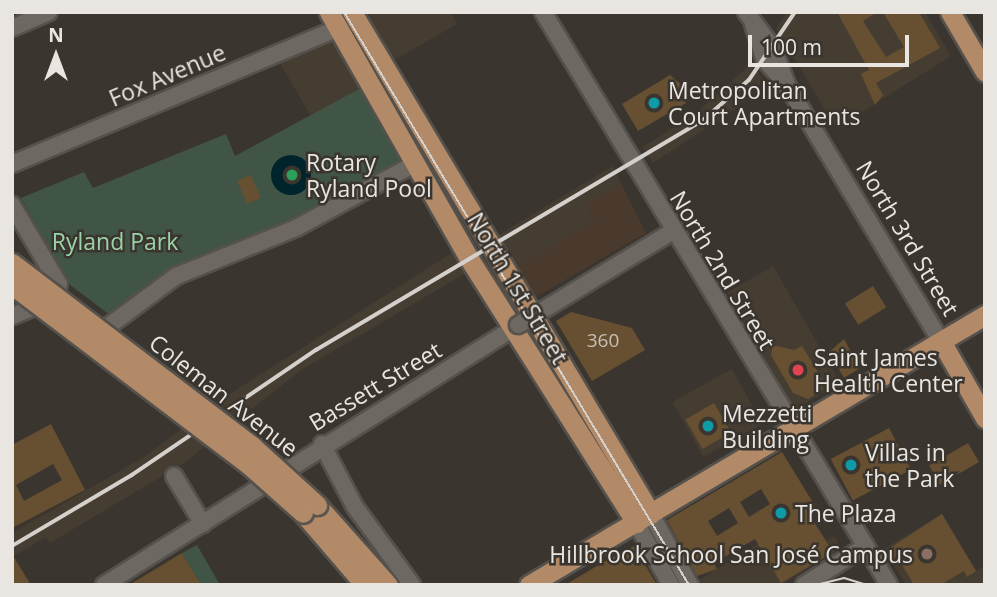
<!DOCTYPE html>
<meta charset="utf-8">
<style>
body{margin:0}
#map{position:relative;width:997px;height:597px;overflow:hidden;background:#3a352e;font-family:"Open Sans",sans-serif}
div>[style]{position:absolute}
.built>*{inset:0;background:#463d32;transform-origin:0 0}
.industrial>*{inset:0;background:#493a2d}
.green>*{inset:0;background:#415546}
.water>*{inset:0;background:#00242c}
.round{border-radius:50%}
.building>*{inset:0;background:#675032;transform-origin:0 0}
.roads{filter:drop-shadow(2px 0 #55514c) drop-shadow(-2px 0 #55514c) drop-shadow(0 2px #55514c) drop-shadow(0 -2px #55514c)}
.minor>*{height:16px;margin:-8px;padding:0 8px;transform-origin:8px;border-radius:8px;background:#6e6862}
.major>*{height:19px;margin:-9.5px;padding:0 9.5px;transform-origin:9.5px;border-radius:9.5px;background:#b28a67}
.tram>*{height:2px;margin:-1px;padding:0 1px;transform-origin:1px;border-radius:1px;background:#d4d0cc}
.rail>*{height:3.5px;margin:-1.75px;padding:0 1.75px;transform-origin:1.75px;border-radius:1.75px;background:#d4d0cc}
.bridges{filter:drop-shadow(2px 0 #55514c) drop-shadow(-2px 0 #55514c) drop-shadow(0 2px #55514c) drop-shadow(0 -2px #55514c)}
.minor-bridge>*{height:16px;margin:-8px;padding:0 8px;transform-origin:8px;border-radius:8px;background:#6e6862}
.major-bridge>*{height:19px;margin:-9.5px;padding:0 9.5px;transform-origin:9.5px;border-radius:9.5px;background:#b28a67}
.dots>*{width:19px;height:19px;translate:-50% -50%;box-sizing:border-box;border:4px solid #3a352e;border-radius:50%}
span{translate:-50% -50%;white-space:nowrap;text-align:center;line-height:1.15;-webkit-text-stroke:5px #3a352e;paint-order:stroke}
.number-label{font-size:19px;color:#c8c0b6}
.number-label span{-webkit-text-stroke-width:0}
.street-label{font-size:23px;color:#e9e6e2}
.poi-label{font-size:23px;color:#e9e6e2}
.left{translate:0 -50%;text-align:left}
.right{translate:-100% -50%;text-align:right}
.park-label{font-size:23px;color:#9ad3a9}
.frame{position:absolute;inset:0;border:14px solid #e9e6e2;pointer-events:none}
.north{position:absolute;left:21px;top:21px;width:70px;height:70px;-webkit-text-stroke:5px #3a352e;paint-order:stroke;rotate:0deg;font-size:19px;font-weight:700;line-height:28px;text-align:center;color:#e9e6e2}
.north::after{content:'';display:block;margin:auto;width:24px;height:32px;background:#e9e6e2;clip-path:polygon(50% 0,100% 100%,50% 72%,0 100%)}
.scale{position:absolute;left:748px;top:35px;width:161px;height:32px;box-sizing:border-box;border:4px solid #e9e6e2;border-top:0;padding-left:9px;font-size:21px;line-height:24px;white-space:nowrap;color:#e9e6e2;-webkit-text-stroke:5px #3a352e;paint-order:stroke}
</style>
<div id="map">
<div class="built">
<div style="clip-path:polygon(363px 12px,451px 12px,457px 24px,394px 60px)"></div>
<div style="clip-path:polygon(787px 12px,925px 12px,951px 56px,836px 128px,776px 28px)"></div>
<div style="clip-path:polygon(338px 36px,363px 87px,312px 118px,278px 60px)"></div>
<div style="clip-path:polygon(752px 63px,764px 80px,740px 106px,653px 163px,643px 147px,695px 114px)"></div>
<div style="clip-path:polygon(613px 166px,621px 183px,586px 205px,595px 221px,517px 267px,495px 237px)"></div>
<div style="clip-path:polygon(455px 251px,466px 273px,301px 370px,184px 463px,50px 543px,46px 537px,12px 557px,12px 533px,144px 457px,220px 400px)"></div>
<div style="left:773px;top:266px;width:135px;height:53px;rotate:60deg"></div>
<div style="left:732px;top:369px;width:63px;height:68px;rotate:61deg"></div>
<div style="clip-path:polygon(942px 514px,976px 571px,985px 566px,985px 585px,906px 585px,884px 549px)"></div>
<div style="clip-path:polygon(834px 536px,842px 548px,780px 585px,702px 585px,699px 580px,758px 544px,774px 571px)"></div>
</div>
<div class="industrial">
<div style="clip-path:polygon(621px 183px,646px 233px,536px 297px,517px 267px,594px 221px,586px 205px)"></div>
</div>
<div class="green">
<div style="clip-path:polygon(374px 81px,416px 158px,323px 210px,167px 273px,114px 318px,70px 285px,21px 198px,84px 172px,93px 188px,226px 134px,235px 156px)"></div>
<div style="clip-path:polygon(197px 545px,220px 585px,201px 585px,182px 553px)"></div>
</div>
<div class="water">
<div class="round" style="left:271px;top:155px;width:40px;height:40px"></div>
</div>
<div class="building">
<div style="clip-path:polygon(837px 12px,877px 12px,863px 21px,886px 57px,904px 47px,883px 12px,919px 12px,940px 48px,876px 83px,883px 95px,875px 105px,861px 74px,869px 70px)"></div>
<div style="clip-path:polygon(670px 75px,685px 88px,681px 91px,686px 103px,638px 131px,622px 104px)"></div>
<div style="left:251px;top:175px;width:25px;height:15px;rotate:67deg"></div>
<div style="left:873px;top:286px;width:25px;height:33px;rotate:58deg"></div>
<div style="clip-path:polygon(571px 312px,632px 328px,645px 350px,592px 381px,556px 321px)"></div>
<div style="clip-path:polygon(844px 339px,860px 368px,844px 378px,829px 352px)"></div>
<div style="clip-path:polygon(773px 345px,794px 350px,802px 346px,825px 384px,820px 392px,808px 399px,793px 393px,771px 355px)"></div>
<div style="left:714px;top:403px;width:34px;height:33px;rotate:60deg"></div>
<div style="clip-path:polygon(evenodd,51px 424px,85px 490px,12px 528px,12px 445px,51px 424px,53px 464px,62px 480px,24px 501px,16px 485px,53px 464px)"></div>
<div style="left:889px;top:428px;width:47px;height:66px;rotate:62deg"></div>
<div style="left:968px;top:443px;width:22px;height:45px;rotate:60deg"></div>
<div style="clip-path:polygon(evenodd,782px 452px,815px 506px,807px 511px,833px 552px,781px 583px,755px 539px,714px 563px,717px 569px,697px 576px,667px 520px,782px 452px,761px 489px,770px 504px,749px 517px,740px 502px,761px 489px,782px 452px,729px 508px,738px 523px,717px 536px,708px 521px,729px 508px)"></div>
<div style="clip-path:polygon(942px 514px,976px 571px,967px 577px,964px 571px,940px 585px,914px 585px,897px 556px,892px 559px,887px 550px)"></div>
<div style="clip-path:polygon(634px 546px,657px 585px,565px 585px,602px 563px)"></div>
<div style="clip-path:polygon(182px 553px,201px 585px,129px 585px)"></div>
<div style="clip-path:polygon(12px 554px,31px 585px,12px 585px)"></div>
</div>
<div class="roads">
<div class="minor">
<div style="left:543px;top:12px;width:669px;rotate:58.87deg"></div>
<div style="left:746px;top:12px;width:45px;rotate:53.1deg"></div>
<div style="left:773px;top:48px;width:40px;rotate:69deg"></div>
<div style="left:753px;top:24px;width:38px;rotate:72deg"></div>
<div style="left:765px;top:60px;width:33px;rotate:49deg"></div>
<div style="left:787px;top:85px;width:299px;rotate:59deg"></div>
<div style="left:12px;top:28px;width:40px;rotate:-23.4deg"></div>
<div style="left:12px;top:164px;width:354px;rotate:-22.6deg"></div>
<div style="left:12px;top:205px;width:92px;rotate:59.3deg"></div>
<div style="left:59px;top:284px;width:31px;rotate:135deg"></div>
<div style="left:37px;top:306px;width:27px;rotate:158deg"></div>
<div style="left:530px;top:318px;width:167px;rotate:-31.3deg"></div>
<div style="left:94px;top:337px;width:102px;rotate:-36.6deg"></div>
<div style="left:176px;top:276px;width:129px;rotate:-21.8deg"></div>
<div style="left:296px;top:228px;width:136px;rotate:-28.4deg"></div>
<div style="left:322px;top:444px;width:71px;rotate:62.4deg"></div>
<div style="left:355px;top:507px;width:97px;rotate:53.8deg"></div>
<div style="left:174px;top:476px;width:56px;rotate:58.9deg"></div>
<div style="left:651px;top:514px;width:81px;rotate:61.2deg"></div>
<div style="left:636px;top:523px;width:71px;rotate:60.6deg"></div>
<div style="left:104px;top:585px;width:489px;rotate:-32.1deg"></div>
<div style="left:804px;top:585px;width:73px;rotate:-32.2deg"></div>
</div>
<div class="major">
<div style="left:329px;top:12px;width:282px;rotate:60.4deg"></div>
<div style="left:468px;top:257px;width:315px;rotate:57.7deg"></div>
<div style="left:352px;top:12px;width:584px;rotate:59.22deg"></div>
<div style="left:950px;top:12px;width:69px;rotate:59.7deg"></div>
<div style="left:941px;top:341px;width:89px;rotate:60.3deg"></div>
<div style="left:317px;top:505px;width:107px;rotate:48.4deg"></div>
<div style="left:303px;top:513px;width:95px;rotate:49.3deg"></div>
<div style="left:529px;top:585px;width:530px;rotate:-30.63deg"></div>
</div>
</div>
<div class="tram">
<div style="left:344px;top:12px;width:669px;rotate:58.95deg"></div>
<div style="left:816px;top:585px;width:29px;rotate:-14deg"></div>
<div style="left:844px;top:578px;width:24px;rotate:17deg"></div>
</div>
<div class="rail">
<div style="left:12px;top:546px;width:139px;rotate:-30.6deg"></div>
<div style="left:132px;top:475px;width:222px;rotate:-34.2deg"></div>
<div style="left:316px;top:350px;width:449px;rotate:-30.7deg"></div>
<div style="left:702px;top:121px;width:62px;rotate:-41.1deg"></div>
<div style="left:749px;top:80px;width:82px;rotate:-55.9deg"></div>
</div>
<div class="bridges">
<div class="minor-bridge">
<div style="left:518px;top:325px;width:14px;rotate:-30deg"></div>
</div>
<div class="major-bridge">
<div style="left:12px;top:263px;width:302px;rotate:37.3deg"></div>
<div style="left:252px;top:446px;width:88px;rotate:42.2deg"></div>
<div style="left:12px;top:285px;width:298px;rotate:37.2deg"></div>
<div style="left:249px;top:465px;width:72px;rotate:41.6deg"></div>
</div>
</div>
<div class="dots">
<div style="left:654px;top:103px;background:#0f9aa8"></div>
<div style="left:292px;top:175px;background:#2e9e5b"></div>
<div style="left:798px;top:370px;background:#e0444e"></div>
<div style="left:708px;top:426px;background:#0f9aa8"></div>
<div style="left:851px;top:465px;background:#0f9aa8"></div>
<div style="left:781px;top:513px;background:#0f9aa8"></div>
<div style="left:927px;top:554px;background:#8d6e63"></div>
</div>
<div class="number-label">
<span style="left:603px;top:341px">360</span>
</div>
<div class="street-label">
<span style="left:167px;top:75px;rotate:-23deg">Fox Avenue</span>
<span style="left:908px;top:238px;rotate:59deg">North 3rd Street</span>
<span style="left:723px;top:270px;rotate:59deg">North 2nd Street</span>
<span style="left:518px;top:288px;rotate:59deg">North 1st Street</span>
<span style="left:375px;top:386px;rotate:-31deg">Bassett Street</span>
<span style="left:224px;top:395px;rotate:38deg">Coleman Avenue</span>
</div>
<div class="poi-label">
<span class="left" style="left:668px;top:103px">Metropolitan<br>Court Apartments</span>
<span class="left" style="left:306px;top:175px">Rotary<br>Ryland Pool</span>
<span class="left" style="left:814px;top:370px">Saint James<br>Health Center</span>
<span class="left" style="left:722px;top:426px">Mezzetti<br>Building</span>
<span class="left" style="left:865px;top:465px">Villas in<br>the Park</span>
<span class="left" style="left:795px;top:513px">The Plaza</span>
<span class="right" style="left:913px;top:554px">Hillbrook School San José Campus</span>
</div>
<div class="park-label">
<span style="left:115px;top:241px">Ryland Park</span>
</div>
<div class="frame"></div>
<div class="north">N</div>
<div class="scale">100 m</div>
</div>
